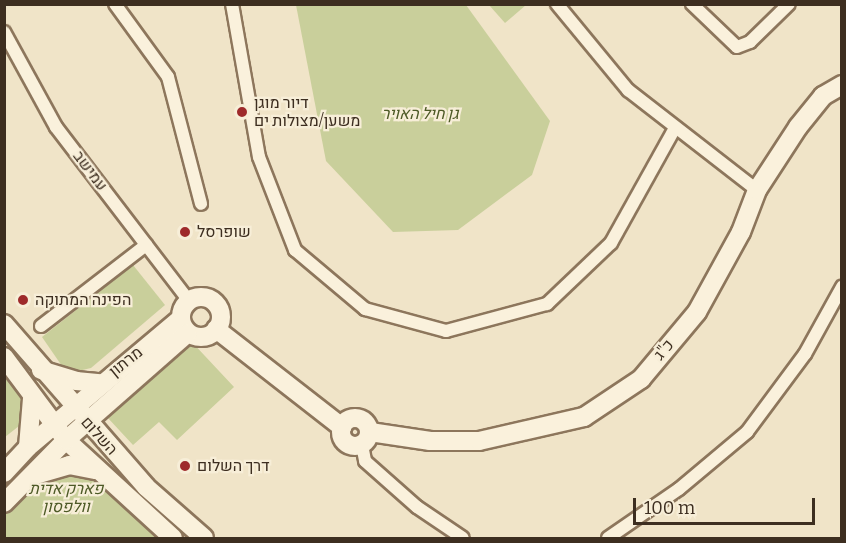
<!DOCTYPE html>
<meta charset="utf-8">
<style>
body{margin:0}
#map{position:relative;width:846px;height:543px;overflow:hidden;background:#f0e4c8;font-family:Bitter,Heebo,serif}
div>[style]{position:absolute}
.green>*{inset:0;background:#c9cf9b}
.roads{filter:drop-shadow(2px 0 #8d765c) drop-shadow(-2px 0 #8d765c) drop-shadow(0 2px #8d765c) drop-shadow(0 -2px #8d765c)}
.street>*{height:12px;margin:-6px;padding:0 6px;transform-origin:6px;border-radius:6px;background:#faf1dc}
.secondary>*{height:18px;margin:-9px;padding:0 9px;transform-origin:9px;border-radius:9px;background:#faf1dc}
.secondary>.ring{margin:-9px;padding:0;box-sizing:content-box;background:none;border:18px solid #faf1dc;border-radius:50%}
.dots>*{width:16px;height:16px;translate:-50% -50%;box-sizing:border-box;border:3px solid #f7eed8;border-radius:50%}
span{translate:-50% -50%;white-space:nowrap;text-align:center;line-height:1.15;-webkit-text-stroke:4.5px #f7eed8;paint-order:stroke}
.poi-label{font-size:16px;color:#3d2e20}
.left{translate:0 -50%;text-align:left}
.park-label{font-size:16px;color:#4d5a26;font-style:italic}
.street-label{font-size:16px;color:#3d2e20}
.frame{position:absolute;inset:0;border:6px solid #3d2e20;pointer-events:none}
.scale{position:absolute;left:633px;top:498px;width:182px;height:27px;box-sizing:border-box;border:3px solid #3d2e20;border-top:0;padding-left:8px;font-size:18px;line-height:21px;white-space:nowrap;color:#3d2e20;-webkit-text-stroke:4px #f7eed8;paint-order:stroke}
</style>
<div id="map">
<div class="green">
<div style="clip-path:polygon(296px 5px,466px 5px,550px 121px,532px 175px,458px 230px,393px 232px,326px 161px)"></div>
<div style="clip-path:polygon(489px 5px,526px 5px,505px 23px)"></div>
<div style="clip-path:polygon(133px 265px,165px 305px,91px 368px,78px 371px,64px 369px,42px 337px)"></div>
<div style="clip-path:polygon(190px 340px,234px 387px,177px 440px,159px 422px,133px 445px,107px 417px)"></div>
<div style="clip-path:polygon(5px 377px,33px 415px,5px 437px)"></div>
<div style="clip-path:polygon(66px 440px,173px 538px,5px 538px,4px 503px)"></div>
</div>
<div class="roads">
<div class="street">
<div style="left:115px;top:4px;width:90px;rotate:54deg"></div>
<div style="left:168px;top:77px;width:131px;rotate:75.4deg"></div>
<div style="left:232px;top:4px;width:155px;rotate:80deg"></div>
<div style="left:259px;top:157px;width:100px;rotate:68.8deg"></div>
<div style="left:295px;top:250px;width:92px;rotate:40.1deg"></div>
<div style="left:365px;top:309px;width:84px;rotate:15.2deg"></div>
<div style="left:446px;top:331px;width:105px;rotate:-15deg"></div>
<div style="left:547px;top:304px;width:88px;rotate:-43.6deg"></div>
<div style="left:611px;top:243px;width:132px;rotate:-60.9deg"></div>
<div style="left:557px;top:4px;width:112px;rotate:50.5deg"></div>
<div style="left:628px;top:90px;width:163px;rotate:37.8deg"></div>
<div style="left:692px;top:4px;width:62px;rotate:43.7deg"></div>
<div style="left:737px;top:47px;width:14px;rotate:-21deg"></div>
<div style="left:750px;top:42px;width:54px;rotate:-44.3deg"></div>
<div style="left:4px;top:32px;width:108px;rotate:61.3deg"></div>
<div style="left:56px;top:127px;width:219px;rotate:52.6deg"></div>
<div style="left:41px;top:326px;width:133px;rotate:-37.6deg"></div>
<div style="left:362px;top:445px;width:16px;rotate:79deg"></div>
<div style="left:365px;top:461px;width:69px;rotate:41.5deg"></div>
<div style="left:417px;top:507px;width:55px;rotate:34deg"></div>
<div style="left:608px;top:538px;width:86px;rotate:-34.6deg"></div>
<div style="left:679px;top:489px;width:89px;rotate:-40deg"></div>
<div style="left:747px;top:432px;width:97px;rotate:-53.4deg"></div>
<div style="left:805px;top:354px;width:77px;rotate:-61.1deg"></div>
</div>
<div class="secondary">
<div class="ring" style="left:181px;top:297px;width:22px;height:22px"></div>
<div style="left:4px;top:324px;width:216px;rotate:48.9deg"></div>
<div style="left:146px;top:487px;width:77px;rotate:41.3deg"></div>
<div style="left:216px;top:329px;width:160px;rotate:37.9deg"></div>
<div style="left:4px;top:357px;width:104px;rotate:53.2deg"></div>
<div style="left:66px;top:440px;width:145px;rotate:42.5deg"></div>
<div style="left:41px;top:370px;width:37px;rotate:17deg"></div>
<div style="left:76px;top:381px;width:24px;rotate:5deg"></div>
<div class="ring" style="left:341px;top:418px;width:10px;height:10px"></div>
<div style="left:370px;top:432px;width:61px;rotate:8.5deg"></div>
<div style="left:430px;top:441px;width:49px"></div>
<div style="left:479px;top:441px;width:108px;rotate:-12.9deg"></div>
<div style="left:584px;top:417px;width:69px;rotate:-33.7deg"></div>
<div style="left:641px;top:379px;width:87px;rotate:-50.1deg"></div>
<div style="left:697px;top:312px;width:91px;rotate:-61.2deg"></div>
<div style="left:741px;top:232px;width:45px;rotate:-69.1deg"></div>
<div style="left:757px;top:190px;width:75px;rotate:-56.9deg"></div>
<div style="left:798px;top:127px;width:40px;rotate:-51deg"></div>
<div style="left:823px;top:96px;width:22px;rotate:-30deg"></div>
<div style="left:28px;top:447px;width:49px;rotate:-85.3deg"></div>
<div style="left:4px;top:473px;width:35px;rotate:-47deg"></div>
<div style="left:28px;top:447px;width:199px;rotate:-40.1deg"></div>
<div style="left:35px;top:475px;width:35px;rotate:-16deg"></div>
<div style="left:69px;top:465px;width:26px;rotate:11deg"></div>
<div style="left:4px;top:503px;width:88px;rotate:-45.5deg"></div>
<div style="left:66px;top:440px;width:162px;rotate:-41.3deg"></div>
</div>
</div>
<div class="dots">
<div style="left:242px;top:112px;background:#9e2a2b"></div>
<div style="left:185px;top:232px;background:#9e2a2b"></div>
<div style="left:23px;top:300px;background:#9e2a2b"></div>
<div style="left:185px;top:466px;background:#9e2a2b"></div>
</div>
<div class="poi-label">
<span class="left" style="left:254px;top:112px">דיור מוגן<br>משען/מצולות ים</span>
<span class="left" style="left:197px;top:232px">שופרסל</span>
<span class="left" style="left:35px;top:300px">הפינה המתוקה</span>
<span class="left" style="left:197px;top:466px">דרך השלום</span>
</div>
<div class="park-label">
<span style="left:420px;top:114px">גן חיל האויר</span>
<span style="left:66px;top:498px">פארק אדית<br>וולפסון</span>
</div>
<div class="street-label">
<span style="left:90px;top:171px;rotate:53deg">עמישב</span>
<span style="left:664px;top:350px;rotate:-50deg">כ"ג</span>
<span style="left:126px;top:362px;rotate:-39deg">מרתון</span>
<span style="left:99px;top:436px;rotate:48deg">השלום</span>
</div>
<div class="frame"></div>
<div class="scale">100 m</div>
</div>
